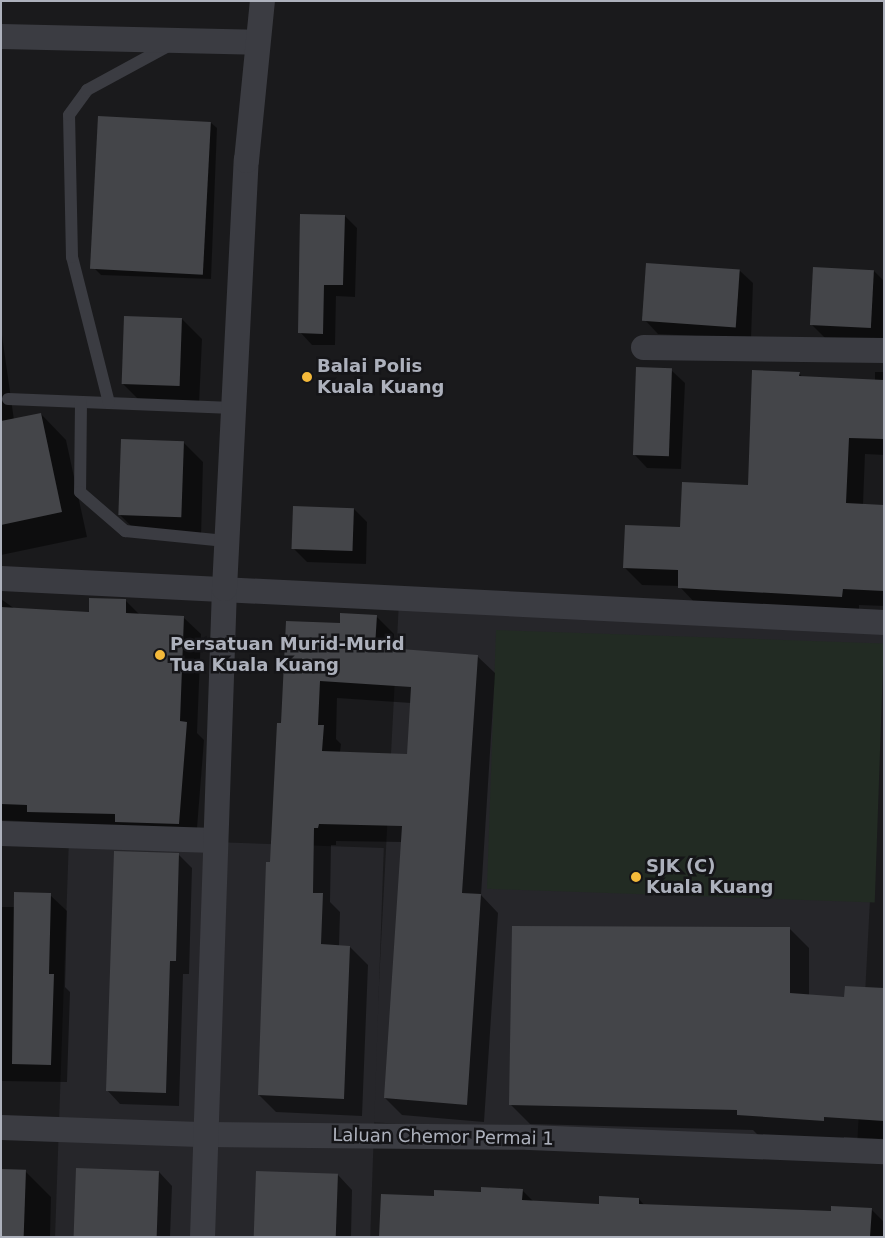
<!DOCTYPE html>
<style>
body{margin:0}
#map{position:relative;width:885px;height:1238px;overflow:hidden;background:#1a1a1c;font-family:"DejaVu Sans",sans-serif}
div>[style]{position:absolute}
.built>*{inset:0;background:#26262a;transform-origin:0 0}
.green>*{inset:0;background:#222b23;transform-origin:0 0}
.shadow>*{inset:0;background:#0007}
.building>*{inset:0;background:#444549;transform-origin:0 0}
.service>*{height:12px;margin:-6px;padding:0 6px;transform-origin:6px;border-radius:6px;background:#3b3c42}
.minor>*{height:25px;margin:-12.5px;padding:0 12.5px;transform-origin:12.5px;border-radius:12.5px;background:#3b3c42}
.dots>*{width:14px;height:14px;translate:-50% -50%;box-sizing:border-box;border:2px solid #151518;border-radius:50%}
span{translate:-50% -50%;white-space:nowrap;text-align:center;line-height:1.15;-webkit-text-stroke:5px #151518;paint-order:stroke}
.poi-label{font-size:18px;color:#adb1bc;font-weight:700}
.left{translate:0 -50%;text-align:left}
.street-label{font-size:18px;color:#adb1bc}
.frame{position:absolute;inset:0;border:2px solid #adb1bc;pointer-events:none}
</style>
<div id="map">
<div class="built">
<div style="left:399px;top:601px;width:486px;height:522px;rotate:3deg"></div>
<div style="left:69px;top:837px;width:315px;height:401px;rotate:2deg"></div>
</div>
<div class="green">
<div style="left:496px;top:630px;width:388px;height:259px;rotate:2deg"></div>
</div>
<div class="shadow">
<div style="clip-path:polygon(210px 122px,217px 128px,211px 279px,101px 275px,94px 268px)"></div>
<div style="clip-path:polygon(345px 216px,357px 228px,355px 297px,336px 296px,335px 345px,312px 345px,300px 332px)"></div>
<div style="clip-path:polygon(739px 270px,753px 283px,751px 339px,658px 334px,645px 320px)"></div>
<div style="clip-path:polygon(874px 271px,884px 281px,884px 347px,832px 345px,812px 325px)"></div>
<div style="clip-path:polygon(182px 319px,202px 339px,199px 405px,142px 403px,122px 383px)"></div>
<div style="clip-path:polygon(1px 328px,14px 420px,41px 414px,66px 440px,87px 537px,1px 555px)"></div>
<div style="clip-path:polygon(671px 370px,685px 383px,681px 469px,647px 468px,634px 454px)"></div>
<div style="clip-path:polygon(875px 372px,884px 372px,884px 455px,865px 454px,863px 505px,884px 506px,884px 606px,859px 605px,859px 614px,696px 604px,679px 586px,642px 585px,625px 568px,750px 486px,799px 373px,803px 378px,875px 381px)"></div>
<div style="clip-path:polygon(183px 442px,203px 462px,201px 538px,140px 535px,120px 515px)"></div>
<div style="clip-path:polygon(354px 509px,367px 522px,366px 564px,307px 562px,293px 548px)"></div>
<div style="clip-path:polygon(1px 599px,15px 609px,90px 613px,126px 601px,140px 615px,183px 617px,201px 634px,197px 733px,204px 740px,196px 841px,46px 829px,38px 822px,1px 820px)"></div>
<div style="clip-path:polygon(evenodd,376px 616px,394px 634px,393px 650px,477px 656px,495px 673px,481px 895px,498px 913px,484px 1122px,402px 1115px,385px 1098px,402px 842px,336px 841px,336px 845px,331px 845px,330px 902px,340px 912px,339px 946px,350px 947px,368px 965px,362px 1116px,276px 1112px,259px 1095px,271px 863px,282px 724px,341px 624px,376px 616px,337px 698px,411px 703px,408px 755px,340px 752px,341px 744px,336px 739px,337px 698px)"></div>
<div style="clip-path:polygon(178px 854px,192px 868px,189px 974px,183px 974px,179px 1106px,120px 1104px,107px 1090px)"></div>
<div style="clip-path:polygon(50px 895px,67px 911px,65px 987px,70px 992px,67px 1082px,1px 1081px,1px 907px,15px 907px)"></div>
<div style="clip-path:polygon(789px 928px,809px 948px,809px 996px,846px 998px,884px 989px,884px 1139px,844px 1137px,844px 1141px,758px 1135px,753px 1130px,530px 1124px,510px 1104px)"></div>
<div style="clip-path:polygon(25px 1171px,51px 1197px,50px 1237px,1px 1237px)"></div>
<div style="clip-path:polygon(159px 1172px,172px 1186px,170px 1237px,75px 1237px)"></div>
<div style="clip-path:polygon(338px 1175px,352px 1190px,351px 1237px,255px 1237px)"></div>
<div style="clip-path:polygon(522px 1190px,534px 1202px,600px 1205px,639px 1199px,645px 1206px,832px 1212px,871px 1209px,884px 1222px,884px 1237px,381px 1237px,435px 1198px)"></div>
</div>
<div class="building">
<div style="left:98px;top:116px;width:113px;height:153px;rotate:3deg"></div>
<div style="clip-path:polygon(300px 214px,345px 215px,343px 285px,324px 285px,323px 334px,298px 333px)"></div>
<div style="left:646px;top:263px;width:94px;height:58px;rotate:4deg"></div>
<div style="left:813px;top:267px;width:61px;height:58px;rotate:3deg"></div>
<div style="left:124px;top:316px;width:58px;height:68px;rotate:2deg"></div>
<div style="left:636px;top:367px;width:36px;height:88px;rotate:2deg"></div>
<div style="clip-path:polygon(752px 370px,800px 372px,799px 376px,884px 380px,884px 439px,849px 438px,846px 503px,884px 505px,884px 591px,843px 589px,842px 597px,678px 588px,678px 570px,623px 568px,625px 525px,680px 527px,682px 482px,748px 485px)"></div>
<div style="clip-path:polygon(41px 413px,62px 512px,1px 525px,1px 421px)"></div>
<div style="left:121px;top:439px;width:63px;height:76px;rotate:2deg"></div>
<div style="left:293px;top:506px;width:61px;height:43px;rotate:2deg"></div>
<div style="clip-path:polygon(89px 598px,126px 599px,126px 613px,184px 616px,180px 721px,187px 722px,179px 824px,115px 822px,115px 814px,27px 812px,27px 805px,1px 804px,1px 607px,89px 612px)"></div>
<div style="clip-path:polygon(evenodd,340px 613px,377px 615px,375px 647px,478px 655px,462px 893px,481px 894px,467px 1105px,384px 1098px,402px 826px,319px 824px,318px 828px,314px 828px,313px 893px,323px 893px,321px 944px,350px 946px,344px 1099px,258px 1095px,266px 862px,270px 862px,277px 723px,281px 723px,286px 621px,340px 623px,340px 613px,320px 681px,411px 687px,407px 754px,322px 751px,324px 725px,318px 725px,320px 681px)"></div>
<div style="clip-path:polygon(114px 851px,179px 853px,176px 961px,170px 961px,166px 1093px,106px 1091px)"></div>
<div style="clip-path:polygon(14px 892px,51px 893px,49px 974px,54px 974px,51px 1065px,12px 1064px)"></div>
<div style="clip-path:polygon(512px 926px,790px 927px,790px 993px,844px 997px,845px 986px,884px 988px,884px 1121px,824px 1117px,824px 1121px,737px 1115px,737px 1110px,509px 1105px)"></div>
<div style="left:76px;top:1168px;width:83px;height:69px;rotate:2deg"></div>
<div style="left:1px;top:1169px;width:25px;height:68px;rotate:2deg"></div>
<div style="left:256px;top:1171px;width:82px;height:66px;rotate:2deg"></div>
<div style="clip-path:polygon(481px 1187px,523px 1189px,522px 1200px,599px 1204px,599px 1196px,639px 1198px,639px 1204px,831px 1211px,831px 1206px,872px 1208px,870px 1237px,379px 1237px,381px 1194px,434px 1196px,434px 1190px,481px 1192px)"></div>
</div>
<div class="service">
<div style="left:8px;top:399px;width:225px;rotate:2.3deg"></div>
<div style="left:81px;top:402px;width:90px;rotate:90.6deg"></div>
<div style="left:80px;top:492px;width:60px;rotate:40.9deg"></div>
<div style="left:125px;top:531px;width:101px;rotate:5.7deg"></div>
<div style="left:109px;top:403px;width:151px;rotate:-104.2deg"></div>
<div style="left:72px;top:257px;width:142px;rotate:-91.2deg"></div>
<div style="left:69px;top:115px;width:31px;rotate:-54deg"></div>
<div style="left:87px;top:90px;width:94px;rotate:-28.5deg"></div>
</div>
<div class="minor">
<div style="left:1px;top:36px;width:255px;rotate:1.3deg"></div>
<div style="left:643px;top:347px;width:241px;rotate:0.7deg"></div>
<div style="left:1px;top:578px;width:884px;rotate:2.85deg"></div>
<div style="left:1px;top:833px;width:213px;rotate:1.9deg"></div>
<div style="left:1px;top:1127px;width:205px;rotate:2deg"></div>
<div style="left:206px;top:1134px;width:323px;rotate:0.5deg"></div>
<div style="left:529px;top:1137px;width:355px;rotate:2.3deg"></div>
<div style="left:202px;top:1237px;width:649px;rotate:-88.06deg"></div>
<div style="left:224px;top:588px;width:429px;rotate:-87.1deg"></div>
<div style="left:246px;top:160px;width:160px;rotate:-84.3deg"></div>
</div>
<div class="dots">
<div style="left:307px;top:377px;background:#f4b93a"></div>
<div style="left:160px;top:655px;background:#f4b93a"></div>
<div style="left:636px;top:877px;background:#f4b93a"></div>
</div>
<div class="poi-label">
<span class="left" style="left:317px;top:377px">Balai Polis<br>Kuala Kuang</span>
<span class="left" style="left:170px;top:655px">Persatuan Murid-Murid<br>Tua Kuala Kuang</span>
<span class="left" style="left:646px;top:877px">SJK (C)<br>Kuala Kuang</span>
</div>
<div class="street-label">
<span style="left:443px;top:1137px;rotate:1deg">Laluan Chemor Permai 1</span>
</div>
<div class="frame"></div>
</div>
